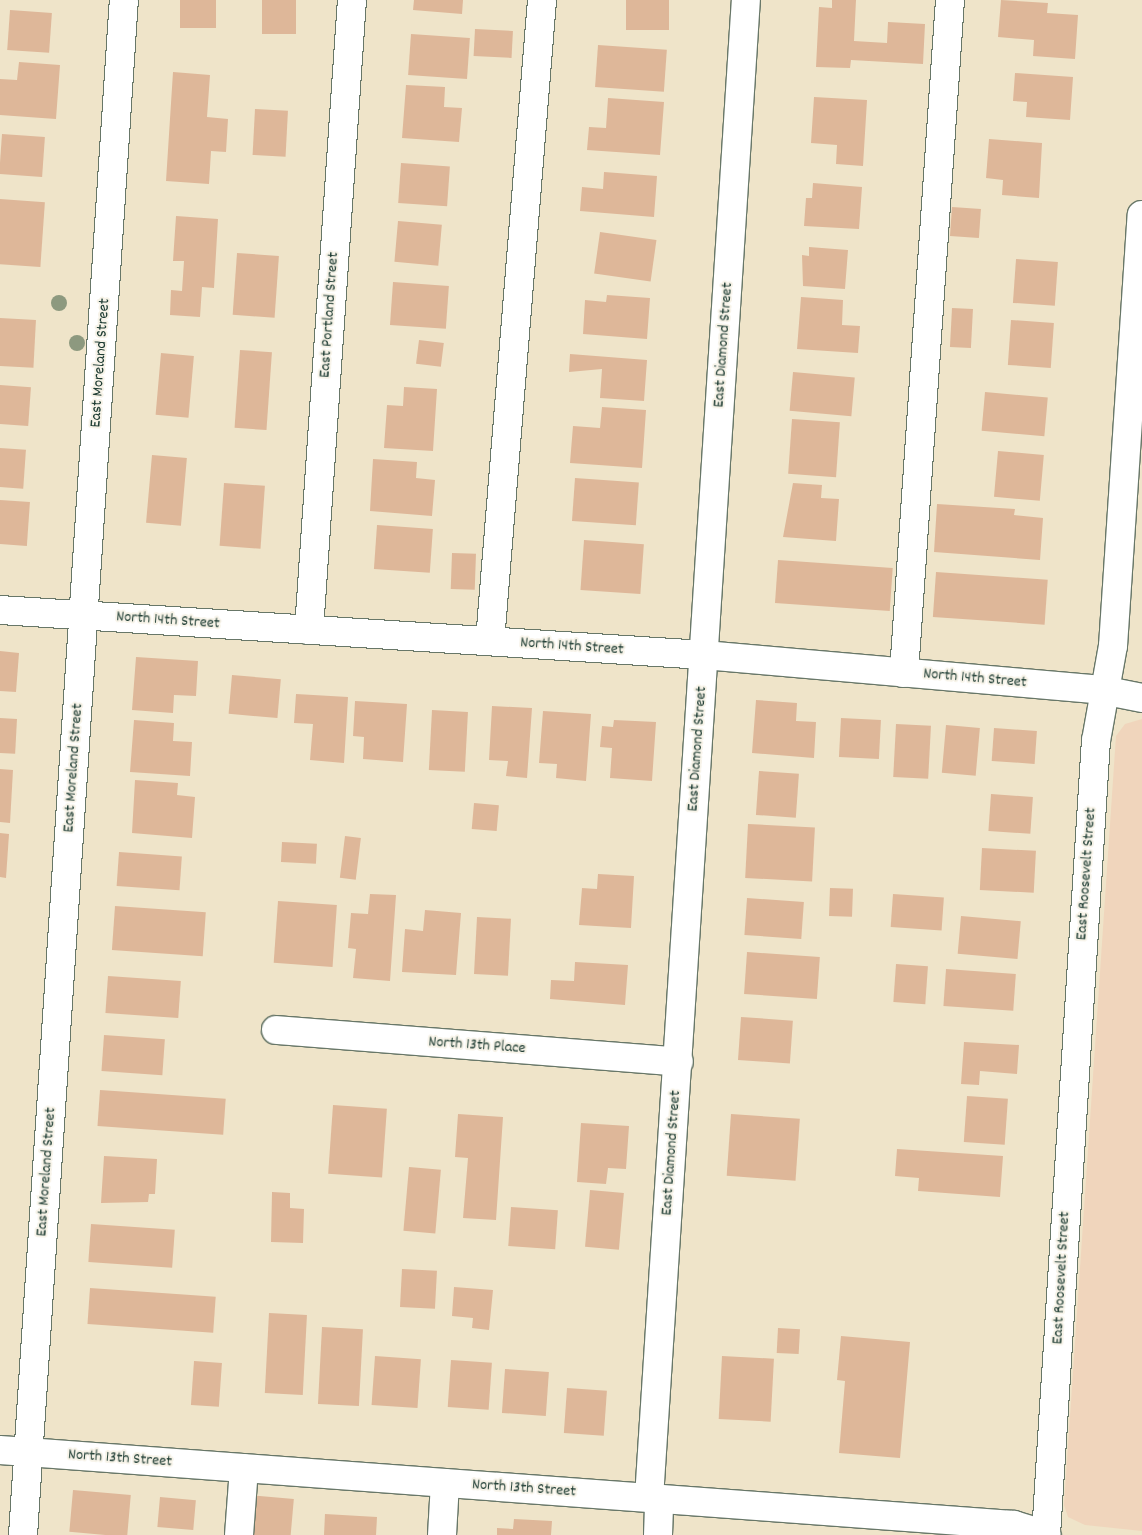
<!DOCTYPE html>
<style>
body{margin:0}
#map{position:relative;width:1142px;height:1535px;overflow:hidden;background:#efe4c9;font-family:Dekko,sans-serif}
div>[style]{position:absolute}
.built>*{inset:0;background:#f0d5bc}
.building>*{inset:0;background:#deb799;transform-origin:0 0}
.roads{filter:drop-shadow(1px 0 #687768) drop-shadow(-1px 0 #687768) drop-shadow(0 1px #687768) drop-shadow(0 -1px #687768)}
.minor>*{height:28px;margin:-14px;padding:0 14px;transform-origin:14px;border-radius:14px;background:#fff}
.trees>*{width:16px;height:16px;margin:-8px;border-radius:50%;background:#8d997f}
span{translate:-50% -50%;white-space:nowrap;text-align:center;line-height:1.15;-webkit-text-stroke:4px #f7f3e8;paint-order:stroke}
.street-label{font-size:16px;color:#1f3d34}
</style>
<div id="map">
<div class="built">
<div style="clip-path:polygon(1142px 719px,1142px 1531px,1085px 1525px,1068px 1517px,1064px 1505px,1116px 736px,1125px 724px)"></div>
</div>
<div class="building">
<div style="left:180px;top:0;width:36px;height:28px"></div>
<div style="left:262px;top:0;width:34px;height:34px"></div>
<div style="clip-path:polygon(414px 0,463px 0,462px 14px,413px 10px)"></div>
<div style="left:626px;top:0;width:43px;height:30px"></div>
<div style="clip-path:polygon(832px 0,856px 0,854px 41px,887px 43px,888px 22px,925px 24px,923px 64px,851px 60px,850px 68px,816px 67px,819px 7px,832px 8px)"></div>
<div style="clip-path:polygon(1001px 0,1048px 3px,1047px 13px,1078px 15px,1075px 59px,1033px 56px,1034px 40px,998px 37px)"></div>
<div style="left:10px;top:10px;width:42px;height:40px;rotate:4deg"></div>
<div style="left:475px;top:29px;width:38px;height:27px;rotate:3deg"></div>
<div style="left:411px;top:34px;width:59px;height:41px;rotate:4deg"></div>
<div style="left:598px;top:45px;width:69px;height:42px;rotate:4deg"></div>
<div style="clip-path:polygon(19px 62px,60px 65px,56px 119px,0 115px,0 79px,17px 80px)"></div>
<div style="clip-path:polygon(173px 72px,210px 75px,207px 117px,228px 119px,226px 152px,211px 151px,209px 184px,166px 181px)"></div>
<div style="clip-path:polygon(1015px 73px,1073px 77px,1070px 120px,1026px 117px,1027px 102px,1013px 101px)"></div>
<div style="clip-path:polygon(406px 85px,445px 87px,444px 107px,462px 108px,459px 142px,402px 138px)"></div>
<div style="clip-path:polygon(814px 97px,867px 100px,863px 166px,836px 164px,837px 145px,811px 143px)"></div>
<div style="clip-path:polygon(608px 98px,664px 102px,660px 155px,587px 150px,589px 127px,606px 128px)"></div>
<div style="left:255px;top:109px;width:33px;height:46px;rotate:3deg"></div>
<div style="left:2px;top:134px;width:43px;height:40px;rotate:4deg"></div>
<div style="clip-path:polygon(989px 139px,1042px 143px,1039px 198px,1002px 195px,1003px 180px,986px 178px)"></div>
<div style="left:401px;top:163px;width:49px;height:40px;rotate:4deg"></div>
<div style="clip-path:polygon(604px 172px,657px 176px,654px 217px,580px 211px,582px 187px,603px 189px)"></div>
<div style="clip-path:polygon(813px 183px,862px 187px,859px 229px,804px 226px,806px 198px,812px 198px)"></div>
<div style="left:0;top:199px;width:45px;height:65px;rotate:4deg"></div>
<div style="left:952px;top:207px;width:29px;height:29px;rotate:4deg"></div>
<div style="clip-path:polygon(176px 216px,218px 219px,214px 288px,202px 287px,200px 317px,170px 315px,171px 290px,182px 291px,184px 261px,173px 261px)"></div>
<div style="left:398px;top:221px;width:44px;height:41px;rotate:5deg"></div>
<div style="left:600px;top:232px;width:57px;height:42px;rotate:8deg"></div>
<div style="clip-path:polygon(809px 247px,848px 250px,845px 289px,803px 286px,802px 255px,809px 256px)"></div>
<div style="left:237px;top:253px;width:42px;height:62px;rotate:4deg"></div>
<div style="left:1016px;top:259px;width:42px;height:44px;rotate:4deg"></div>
<div style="left:393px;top:282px;width:56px;height:43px;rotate:4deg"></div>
<div style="clip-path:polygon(607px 295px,650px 298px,647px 339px,583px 334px,585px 300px,606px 302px)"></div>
<div style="clip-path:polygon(801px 297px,843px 300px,842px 325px,860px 326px,858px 353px,797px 349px)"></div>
<div style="left:952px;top:308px;width:21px;height:39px;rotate:3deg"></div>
<div style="left:0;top:318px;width:36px;height:48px;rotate:3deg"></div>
<div style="left:1011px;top:320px;width:43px;height:45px;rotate:4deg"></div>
<div style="left:419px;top:340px;width:25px;height:24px;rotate:7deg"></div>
<div style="left:240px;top:350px;width:32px;height:78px;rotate:4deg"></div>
<div style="left:161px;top:353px;width:33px;height:62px;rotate:5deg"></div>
<div style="clip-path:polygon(570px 354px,647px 360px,644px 401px,600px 398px,602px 369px,569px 372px)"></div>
<div style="left:793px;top:372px;width:62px;height:39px;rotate:5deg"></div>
<div style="left:0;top:385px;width:31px;height:39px;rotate:4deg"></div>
<div style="clip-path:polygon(404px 387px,437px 389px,433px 451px,384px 448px,387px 405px,403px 406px)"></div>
<div style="left:985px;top:392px;width:63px;height:39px;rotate:5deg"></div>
<div style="clip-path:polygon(602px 407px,646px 410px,642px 468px,570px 463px,573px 426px,600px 428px)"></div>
<div style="left:792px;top:419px;width:48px;height:55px;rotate:4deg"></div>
<div style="left:0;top:448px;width:26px;height:39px;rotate:4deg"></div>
<div style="left:998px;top:451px;width:46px;height:46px;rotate:5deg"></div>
<div style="left:152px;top:455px;width:35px;height:68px;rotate:5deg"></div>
<div style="clip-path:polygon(373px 459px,417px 462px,416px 478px,435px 480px,432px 516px,370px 511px)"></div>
<div style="left:575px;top:478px;width:64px;height:43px;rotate:4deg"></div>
<div style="left:224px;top:483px;width:41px;height:63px;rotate:4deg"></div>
<div style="clip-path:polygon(793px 483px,822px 485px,821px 498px,839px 499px,836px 541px,783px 537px)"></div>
<div style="left:0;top:500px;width:30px;height:44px;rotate:4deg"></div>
<div style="clip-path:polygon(937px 504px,1015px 509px,1014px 515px,1043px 518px,1040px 560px,934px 552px)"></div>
<div style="left:377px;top:525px;width:56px;height:44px;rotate:4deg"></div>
<div style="left:584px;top:540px;width:60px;height:50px;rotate:4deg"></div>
<div style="left:452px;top:553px;width:24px;height:36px;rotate:2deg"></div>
<div style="left:778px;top:560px;width:115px;height:43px;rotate:4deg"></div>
<div style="left:936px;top:572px;width:112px;height:45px;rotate:4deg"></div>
<div style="clip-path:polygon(0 651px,19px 653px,16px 692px,0 691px)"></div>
<div style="clip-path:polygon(136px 657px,198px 661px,196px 696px,174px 695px,173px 713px,132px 710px)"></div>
<div style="left:232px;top:675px;width:49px;height:39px;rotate:5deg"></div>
<div style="clip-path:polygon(296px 694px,348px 697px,344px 763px,310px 760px,313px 724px,294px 723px)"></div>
<div style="clip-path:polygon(756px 700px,797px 703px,796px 721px,816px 722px,814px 758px,752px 753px)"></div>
<div style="clip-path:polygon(355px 701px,407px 704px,403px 762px,363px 759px,364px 737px,353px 736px)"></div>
<div style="clip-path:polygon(492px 706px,532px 708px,527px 778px,506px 776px,508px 761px,489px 760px)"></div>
<div style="left:432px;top:710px;width:36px;height:60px;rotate:3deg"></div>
<div style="clip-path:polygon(543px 711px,591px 714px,586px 781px,556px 778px,557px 764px,539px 763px)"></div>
<div style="left:0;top:718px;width:17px;height:35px;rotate:3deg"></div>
<div style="left:841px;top:718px;width:40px;height:39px;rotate:3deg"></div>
<div style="clip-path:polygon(134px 720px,174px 723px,173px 741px,192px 742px,190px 776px,130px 772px)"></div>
<div style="clip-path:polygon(614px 720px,656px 722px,652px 781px,610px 778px,612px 748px,600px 747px,602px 726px,613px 727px)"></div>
<div style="left:896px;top:724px;width:35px;height:53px;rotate:3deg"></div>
<div style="left:946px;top:725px;width:34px;height:48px;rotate:5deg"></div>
<div style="left:994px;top:728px;width:43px;height:33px;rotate:4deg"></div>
<div style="clip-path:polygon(0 769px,13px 770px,10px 823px,0 822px)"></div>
<div style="left:759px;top:771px;width:40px;height:44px;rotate:4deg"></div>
<div style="clip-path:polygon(135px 780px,178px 783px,177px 795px,195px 797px,192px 838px,132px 833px)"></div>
<div style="left:991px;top:794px;width:42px;height:37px;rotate:4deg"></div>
<div style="left:474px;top:803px;width:25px;height:26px;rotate:5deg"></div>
<div style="left:748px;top:824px;width:67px;height:54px;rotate:3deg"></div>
<div style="clip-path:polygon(0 833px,9px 834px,6px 878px,0 877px)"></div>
<div style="left:345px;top:836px;width:16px;height:42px;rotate:7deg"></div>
<div style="left:282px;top:842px;width:35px;height:20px;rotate:3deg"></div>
<div style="left:982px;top:848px;width:54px;height:42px;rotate:3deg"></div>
<div style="left:119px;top:852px;width:63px;height:34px;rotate:4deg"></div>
<div style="clip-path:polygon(598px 874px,634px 876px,631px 928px,579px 925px,582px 888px,597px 889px)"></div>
<div style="left:830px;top:888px;width:23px;height:28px;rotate:2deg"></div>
<div style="clip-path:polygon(370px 894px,396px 895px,390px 981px,353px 978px,356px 949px,348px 948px,351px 913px,368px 914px)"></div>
<div style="left:893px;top:894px;width:51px;height:33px;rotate:4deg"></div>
<div style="left:747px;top:898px;width:57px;height:37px;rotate:4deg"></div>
<div style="left:278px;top:901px;width:59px;height:62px;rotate:4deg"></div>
<div style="left:115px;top:906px;width:91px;height:44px;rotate:4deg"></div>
<div style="clip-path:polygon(425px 910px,461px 913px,456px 975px,402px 972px,405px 929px,423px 931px)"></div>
<div style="left:961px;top:916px;width:60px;height:38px;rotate:5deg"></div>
<div style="left:477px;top:917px;width:34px;height:57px;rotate:3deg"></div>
<div style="left:747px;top:952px;width:73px;height:42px;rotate:4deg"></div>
<div style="clip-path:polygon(575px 962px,628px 965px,625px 1005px,550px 999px,551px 980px,574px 981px)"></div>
<div style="left:896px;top:964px;width:32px;height:38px;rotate:4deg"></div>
<div style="left:946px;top:969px;width:70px;height:37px;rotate:4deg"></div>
<div style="left:108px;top:976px;width:73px;height:37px;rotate:4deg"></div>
<div style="left:741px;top:1017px;width:52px;height:43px;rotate:4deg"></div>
<div style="left:104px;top:1035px;width:61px;height:36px;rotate:4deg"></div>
<div style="clip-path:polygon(964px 1042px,1019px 1045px,1017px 1074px,980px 1071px,979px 1085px,961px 1084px)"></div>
<div style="left:100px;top:1090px;width:126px;height:36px;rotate:4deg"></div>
<div style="left:967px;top:1096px;width:41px;height:46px;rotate:4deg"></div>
<div style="left:333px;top:1105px;width:54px;height:69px;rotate:4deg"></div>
<div style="clip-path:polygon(458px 1114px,503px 1117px,496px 1220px,463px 1218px,468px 1158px,455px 1157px)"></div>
<div style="left:731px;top:1114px;width:69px;height:62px;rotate:4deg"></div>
<div style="clip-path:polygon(581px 1123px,629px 1126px,626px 1169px,608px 1168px,606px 1184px,577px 1182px)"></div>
<div style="clip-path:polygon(897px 1149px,1003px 1156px,1000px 1197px,918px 1191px,919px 1178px,895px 1176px)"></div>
<div style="clip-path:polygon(104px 1156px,157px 1159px,155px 1194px,149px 1194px,148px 1202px,101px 1203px)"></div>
<div style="left:409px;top:1167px;width:32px;height:64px;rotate:5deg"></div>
<div style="left:590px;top:1190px;width:34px;height:57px;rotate:5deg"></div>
<div style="clip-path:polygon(272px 1192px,290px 1193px,290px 1208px,304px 1209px,303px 1243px,271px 1242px)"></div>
<div style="left:511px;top:1207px;width:47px;height:39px;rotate:4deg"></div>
<div style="left:91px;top:1224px;width:84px;height:38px;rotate:4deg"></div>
<div style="left:402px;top:1269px;width:35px;height:38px;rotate:3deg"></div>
<div style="clip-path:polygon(454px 1287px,493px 1290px,489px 1330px,472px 1328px,473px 1318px,452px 1316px)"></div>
<div style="left:90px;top:1288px;width:126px;height:36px;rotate:4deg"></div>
<div style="left:269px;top:1313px;width:38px;height:80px;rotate:3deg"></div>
<div style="left:322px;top:1327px;width:41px;height:77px;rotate:3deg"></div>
<div style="left:778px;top:1328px;width:22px;height:25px;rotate:3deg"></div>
<div style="clip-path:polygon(841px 1336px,910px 1342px,900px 1458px,839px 1453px,845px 1381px,837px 1380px)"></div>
<div style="left:375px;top:1356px;width:46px;height:49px;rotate:4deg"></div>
<div style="left:722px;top:1356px;width:52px;height:63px;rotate:3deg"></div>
<div style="left:451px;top:1360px;width:41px;height:47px;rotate:4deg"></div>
<div style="left:194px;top:1361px;width:28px;height:44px;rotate:4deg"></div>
<div style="left:505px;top:1369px;width:44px;height:44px;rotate:4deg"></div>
<div style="left:567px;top:1388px;width:40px;height:45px;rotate:4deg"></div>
<div style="left:73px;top:1490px;width:58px;height:42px;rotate:5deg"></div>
<div style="left:249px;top:1495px;width:45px;height:40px;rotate:5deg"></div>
<div style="left:160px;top:1497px;width:36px;height:30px;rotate:5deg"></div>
<div style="clip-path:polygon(325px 1514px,377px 1517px,376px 1535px,324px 1535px)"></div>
<div style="clip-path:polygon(514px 1519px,552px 1521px,551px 1535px,497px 1535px,497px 1528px,513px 1529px)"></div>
</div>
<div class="roads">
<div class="minor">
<div style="left:0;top:610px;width:705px;rotate:3.66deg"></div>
<div style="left:704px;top:655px;width:400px;rotate:5deg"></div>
<div style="left:1102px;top:690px;width:41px;rotate:11.3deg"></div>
<div style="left:309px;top:630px;width:631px;rotate:-86.1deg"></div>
<div style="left:490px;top:641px;width:643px;rotate:-85.36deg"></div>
<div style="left:904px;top:673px;width:675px;rotate:-86.09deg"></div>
<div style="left:276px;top:1030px;width:404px;rotate:4.5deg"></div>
<div style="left:0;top:1450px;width:1017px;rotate:4.23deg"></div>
<div style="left:1014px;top:1525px;width:34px;rotate:17deg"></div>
<div style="left:649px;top:1498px;width:1501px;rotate:-86.3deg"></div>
<div style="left:23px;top:1535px;width:1538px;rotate:-86.24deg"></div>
<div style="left:239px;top:1535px;width:67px;rotate:-85.7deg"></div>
<div style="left:442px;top:1535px;width:52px;rotate:-86.7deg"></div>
<div style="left:658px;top:1535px;width:36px;rotate:-88deg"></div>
<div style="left:1046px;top:1535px;width:796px;rotate:-86.4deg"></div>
<div style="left:1096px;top:741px;width:97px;rotate:-79.9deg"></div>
<div style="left:1113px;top:646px;width:432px;rotate:-86.2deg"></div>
</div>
</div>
<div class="trees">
<div style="left:59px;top:303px"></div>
<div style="left:77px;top:343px"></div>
</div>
<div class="street-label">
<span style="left:330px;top:315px;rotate:-86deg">East Portland Street</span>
<span style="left:724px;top:345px;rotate:-86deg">East Diamond Street</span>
<span style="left:101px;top:363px;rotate:-86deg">East Moreland Street</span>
<span style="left:168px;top:621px;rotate:4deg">North 14th Street</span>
<span style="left:572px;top:647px;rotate:4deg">North 14th Street</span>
<span style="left:975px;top:679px;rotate:5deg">North 14th Street</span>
<span style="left:698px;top:749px;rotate:-86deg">East Diamond Street</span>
<span style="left:74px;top:768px;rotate:-86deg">East Moreland Street</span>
<span style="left:1087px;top:874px;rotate:-86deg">East Roosevelt Street</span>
<span style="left:477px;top:1046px;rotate:4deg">North 13th Place</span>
<span style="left:672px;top:1153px;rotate:-86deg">East Diamond Street</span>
<span style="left:47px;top:1172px;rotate:-86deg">East Moreland Street</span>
<span style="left:1062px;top:1278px;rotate:-87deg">East Roosevelt Street</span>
<span style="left:120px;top:1459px;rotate:4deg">North 13th Street</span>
<span style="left:524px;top:1489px;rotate:4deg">North 13th Street</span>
</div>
</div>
